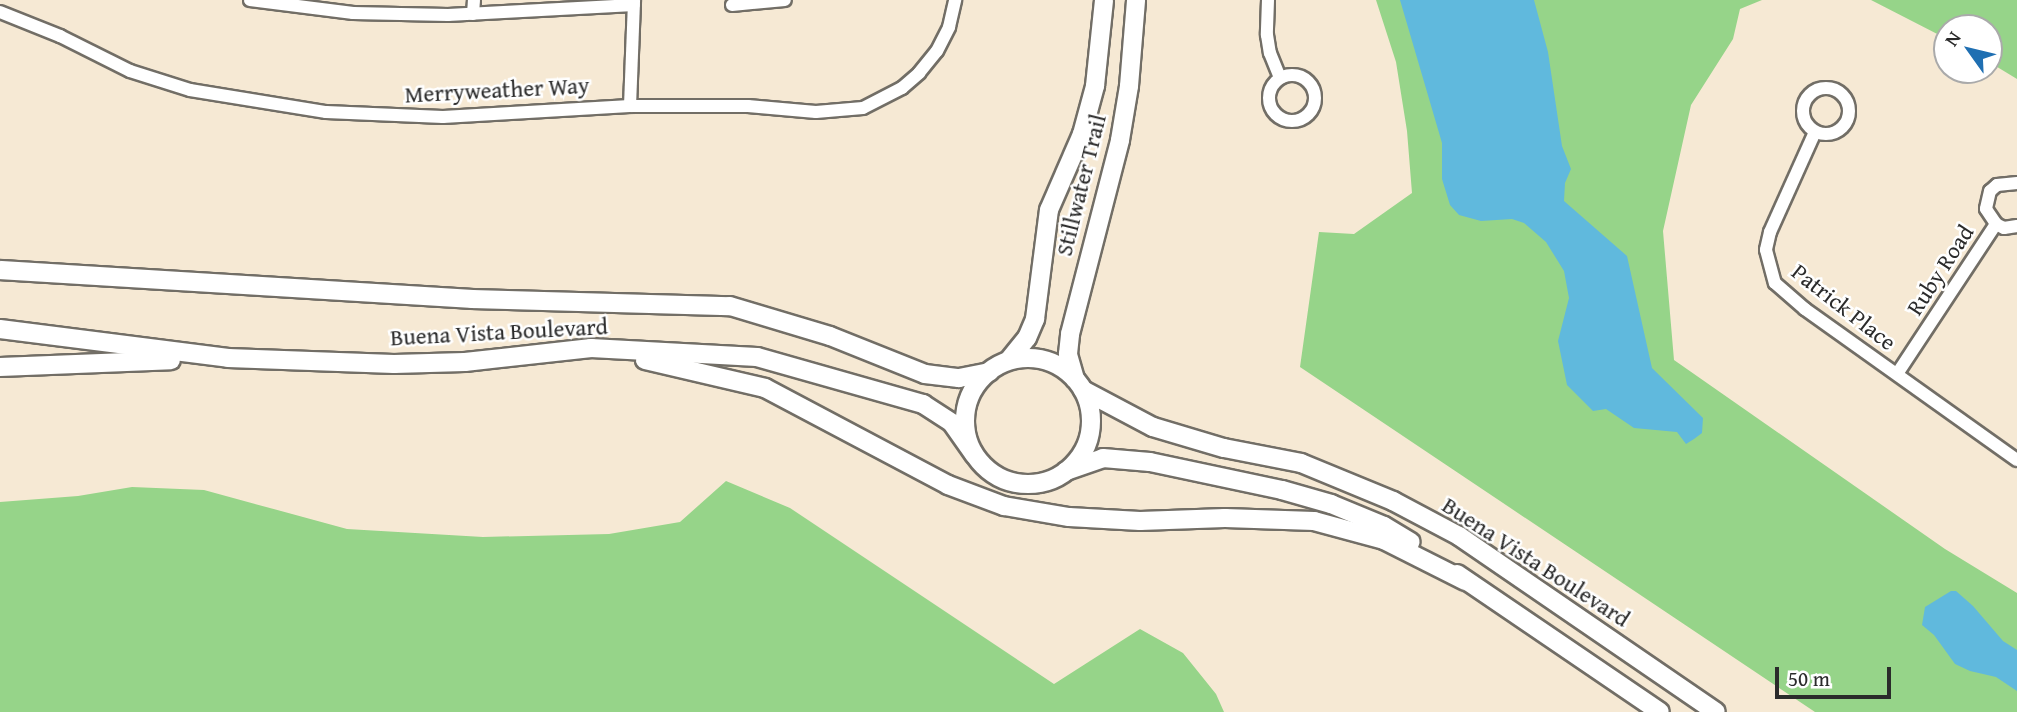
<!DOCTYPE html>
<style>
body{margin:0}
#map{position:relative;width:2017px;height:712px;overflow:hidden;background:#f6e9d4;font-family:"Gentium Book Plus",serif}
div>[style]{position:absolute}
.green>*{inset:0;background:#96d489}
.water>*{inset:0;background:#60b9dd}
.roads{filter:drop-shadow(2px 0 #726e66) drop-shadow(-2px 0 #726e66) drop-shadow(0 2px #726e66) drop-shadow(0 -2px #726e66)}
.minor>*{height:12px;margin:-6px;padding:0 6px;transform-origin:6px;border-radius:6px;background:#fff}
.minor>.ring{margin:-6px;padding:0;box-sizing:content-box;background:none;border:12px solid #fff;border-radius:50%}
.secondary>*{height:18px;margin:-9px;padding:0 9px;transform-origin:9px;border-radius:9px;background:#fff}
.secondary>.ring{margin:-9px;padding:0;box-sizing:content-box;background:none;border:18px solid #fff;border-radius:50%}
span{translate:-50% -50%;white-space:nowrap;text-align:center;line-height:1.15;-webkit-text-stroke:5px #fff;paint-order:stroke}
.street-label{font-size:23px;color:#2b2b2b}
.north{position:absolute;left:1933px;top:14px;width:70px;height:70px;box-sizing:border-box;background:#fff;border:2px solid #aaa;border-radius:50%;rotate:304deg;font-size:19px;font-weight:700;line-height:28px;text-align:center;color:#2b2b2b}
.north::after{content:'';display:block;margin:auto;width:24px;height:32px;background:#1f6fb2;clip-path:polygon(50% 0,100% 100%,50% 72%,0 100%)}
.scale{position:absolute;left:1775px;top:667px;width:116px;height:32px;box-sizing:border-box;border:4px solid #2b2b2b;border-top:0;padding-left:9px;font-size:21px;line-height:24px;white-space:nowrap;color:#2b2b2b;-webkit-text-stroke:5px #fff;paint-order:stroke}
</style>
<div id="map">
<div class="green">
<div style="clip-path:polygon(1376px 0,1762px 0,1740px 9px,1733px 39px,1691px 105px,1663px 231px,1674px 360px,1945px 549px,2017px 593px,2017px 712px,1815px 712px,1300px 367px,1319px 232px,1354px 234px,1412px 193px,1407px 131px,1396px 62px)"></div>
<div style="clip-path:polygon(1871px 0,2017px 0,2017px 79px,1989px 62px,1989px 28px,1947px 28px,1947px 39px)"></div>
<div style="clip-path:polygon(726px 481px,790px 508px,1054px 684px,1140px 629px,1183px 653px,1216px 694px,1224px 712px,0 712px,0 502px,78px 496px,132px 487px,204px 490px,347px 529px,483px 537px,609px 534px,680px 522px)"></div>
</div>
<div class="water">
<div style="clip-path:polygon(1400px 0,1534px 0,1548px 52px,1562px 146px,1571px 169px,1565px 183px,1564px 201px,1627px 256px,1652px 368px,1703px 418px,1702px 433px,1694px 439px,1686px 444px,1677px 432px,1634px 428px,1606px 409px,1593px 411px,1567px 385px,1558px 341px,1569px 298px,1564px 271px,1546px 242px,1524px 223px,1512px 219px,1481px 221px,1459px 215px,1450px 205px,1442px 179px,1442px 143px)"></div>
<div style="clip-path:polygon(1951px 591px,1956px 591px,1973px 606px,2003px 641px,2017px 650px,2017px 691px,1996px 677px,1970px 671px,1955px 664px,1934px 635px,1922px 625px,1925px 607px)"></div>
</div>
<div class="roads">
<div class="minor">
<div style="left:250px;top:0;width:104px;rotate:7.2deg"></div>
<div style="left:353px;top:13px;width:95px;rotate:1.2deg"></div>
<div style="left:448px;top:15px;width:186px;rotate:-3.1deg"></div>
<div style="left:1268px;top:0;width:35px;rotate:92deg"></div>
<div style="left:1267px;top:35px;width:18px;rotate:81deg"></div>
<div style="left:1270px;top:53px;width:27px;rotate:68deg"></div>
<div style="left:732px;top:5px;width:53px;rotate:-5.4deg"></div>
<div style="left:0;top:12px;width:65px;rotate:21.8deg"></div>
<div style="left:60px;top:36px;width:78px;rotate:26.6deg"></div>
<div style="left:130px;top:71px;width:63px;rotate:17.6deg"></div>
<div style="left:190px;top:90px;width:138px;rotate:9.2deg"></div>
<div style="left:326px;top:112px;width:117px;rotate:2.4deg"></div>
<div style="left:443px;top:117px;width:187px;rotate:-3.4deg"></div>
<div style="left:630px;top:106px;width:118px"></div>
<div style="left:748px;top:106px;width:68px;rotate:5deg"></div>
<div style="left:816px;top:112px;width:47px;rotate:-4.9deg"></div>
<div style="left:863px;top:108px;width:44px;rotate:-27.1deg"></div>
<div style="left:902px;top:88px;width:23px;rotate:-41deg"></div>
<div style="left:919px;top:73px;width:28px;rotate:-51deg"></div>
<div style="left:937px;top:51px;width:27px;rotate:-63deg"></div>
<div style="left:949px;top:27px;width:28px;rotate:-77deg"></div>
<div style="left:473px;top:14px;width:14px;rotate:-86deg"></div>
<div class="ring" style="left:1269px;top:75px;width:34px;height:34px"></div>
<div class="ring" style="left:1803px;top:88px;width:34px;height:34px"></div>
<div style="left:630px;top:106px;width:106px;rotate:-87.8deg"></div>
<div style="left:1815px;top:132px;width:110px;rotate:114.2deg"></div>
<div style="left:1770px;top:232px;width:18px;rotate:103deg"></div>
<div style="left:1766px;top:250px;width:34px;rotate:75deg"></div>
<div style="left:1775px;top:283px;width:40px;rotate:41deg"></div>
<div style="left:1805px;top:309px;width:260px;rotate:35.5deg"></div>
<div style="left:2017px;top:183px;width:20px;rotate:174deg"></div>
<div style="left:1997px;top:185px;width:9px;rotate:139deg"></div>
<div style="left:1990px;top:191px;width:18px;rotate:103deg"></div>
<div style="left:1986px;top:209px;width:18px;rotate:56deg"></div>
<div style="left:1996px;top:224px;width:9px;rotate:27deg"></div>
<div style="left:2004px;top:228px;width:13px;rotate:-9deg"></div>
<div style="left:1897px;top:374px;width:180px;rotate:-56.6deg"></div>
</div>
<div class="secondary">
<div style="left:0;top:270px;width:473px;rotate:3.5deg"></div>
<div style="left:472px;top:299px;width:258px;rotate:1.6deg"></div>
<div style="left:730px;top:306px;width:104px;rotate:16.7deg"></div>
<div style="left:830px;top:336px;width:102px;rotate:21.8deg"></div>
<div style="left:925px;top:374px;width:34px;rotate:7deg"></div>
<div style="left:959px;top:378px;width:31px;rotate:-11deg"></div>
<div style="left:0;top:329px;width:230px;rotate:7.2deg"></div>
<div style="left:228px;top:358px;width:166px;rotate:2.1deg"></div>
<div style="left:394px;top:364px;width:71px;rotate:-1.6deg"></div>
<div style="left:465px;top:362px;width:127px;rotate:-6.3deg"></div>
<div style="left:591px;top:348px;width:166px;rotate:3.1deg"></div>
<div style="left:757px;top:357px;width:173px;rotate:15.8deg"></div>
<div style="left:923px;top:404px;width:35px;rotate:33deg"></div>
<div style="left:952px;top:423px;width:39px;rotate:55deg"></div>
<div class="ring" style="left:965px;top:358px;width:108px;height:108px"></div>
<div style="left:645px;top:360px;width:123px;rotate:13.1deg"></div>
<div style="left:765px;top:388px;width:207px;rotate:27.9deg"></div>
<div style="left:948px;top:485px;width:60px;rotate:20.6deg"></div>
<div style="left:1004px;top:506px;width:66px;rotate:9.6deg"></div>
<div style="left:1069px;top:517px;width:71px;rotate:3.2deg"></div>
<div style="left:1140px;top:521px;width:85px;rotate:-2deg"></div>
<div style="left:1225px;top:518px;width:89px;rotate:1.9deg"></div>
<div style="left:1314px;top:521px;width:73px;rotate:15.2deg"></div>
<div style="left:1384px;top:540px;width:91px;rotate:26.8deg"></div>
<div style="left:1009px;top:360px;width:28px;rotate:-51deg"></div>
<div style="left:1027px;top:338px;width:21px;rotate:-67deg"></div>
<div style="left:1035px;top:319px;width:110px;rotate:-82.7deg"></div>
<div style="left:1049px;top:210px;width:83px;rotate:-66.5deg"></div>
<div style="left:1082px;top:134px;width:50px;rotate:-74.8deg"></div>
<div style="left:1095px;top:86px;width:86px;rotate:-84deg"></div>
<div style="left:0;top:367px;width:171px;rotate:-2.3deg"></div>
<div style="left:1075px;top:379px;width:26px;rotate:-106deg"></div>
<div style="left:1068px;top:354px;width:20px;rotate:-84deg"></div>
<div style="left:1070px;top:334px;width:200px;rotate:-75.5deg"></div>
<div style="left:1120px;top:140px;width:55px;rotate:-80.5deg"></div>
<div style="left:1129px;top:86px;width:86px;rotate:-85.3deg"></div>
<div style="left:1083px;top:390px;width:79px;rotate:27.9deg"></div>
<div style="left:1153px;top:427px;width:74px;rotate:16.5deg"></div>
<div style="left:1224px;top:448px;width:78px;rotate:11deg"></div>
<div style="left:1301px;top:463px;width:100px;rotate:22.4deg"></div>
<div style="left:1393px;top:501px;width:75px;rotate:27.9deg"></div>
<div style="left:1459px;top:536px;width:311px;rotate:34.4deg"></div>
<div style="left:1066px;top:471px;width:39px;rotate:-19deg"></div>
<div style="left:1103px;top:458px;width:47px;rotate:4.9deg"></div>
<div style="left:1150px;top:462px;width:135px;rotate:12deg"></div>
<div style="left:1282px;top:490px;width:51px;rotate:15.9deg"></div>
<div style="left:1331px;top:504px;width:57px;rotate:22.5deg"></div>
<div style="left:1384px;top:526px;width:31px;rotate:31deg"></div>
<div style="left:1457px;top:574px;width:245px;rotate:34.2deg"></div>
</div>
</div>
<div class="street-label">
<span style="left:497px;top:90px;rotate:-3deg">Merryweather Way</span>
<span style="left:1081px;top:185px;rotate:-76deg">Stillwater Trail</span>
<span style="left:1940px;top:270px;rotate:-57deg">Ruby Road</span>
<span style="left:1844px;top:307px;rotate:38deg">Patrick Place</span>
<span style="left:499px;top:332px;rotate:-3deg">Buena Vista Boulevard</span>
<span style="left:1536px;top:562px;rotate:33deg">Buena Vista Boulevard</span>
</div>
<div class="north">N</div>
<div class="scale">50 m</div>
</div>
